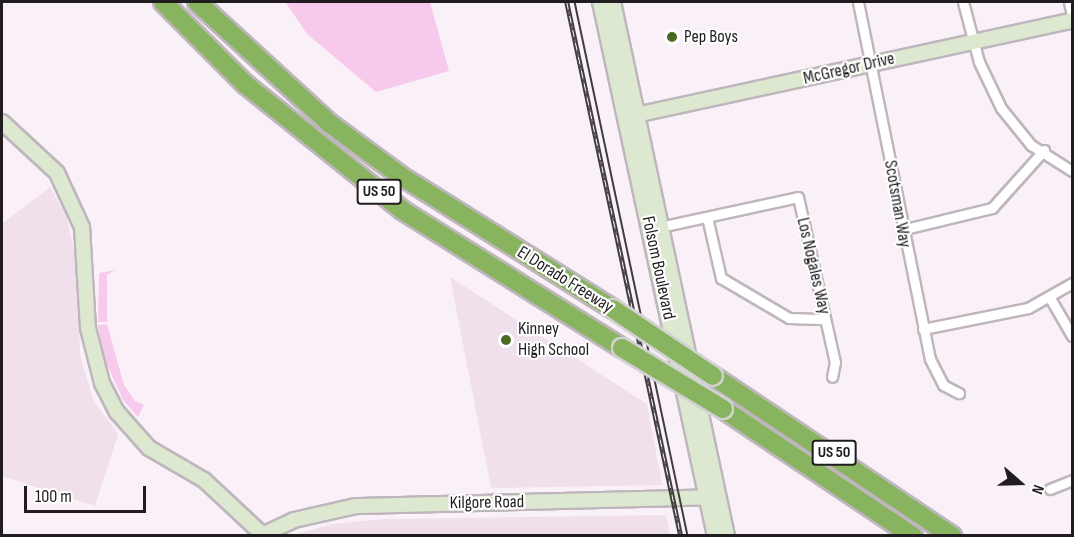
<!DOCTYPE html>
<style>
body{margin:0}
#map{position:relative;width:1074px;height:537px;overflow:hidden;background:#faf0f7;font-family:"Sofia Sans Condensed",sans-serif}
div>[style]{position:absolute}
.built>*{inset:0;background:#f0e0ec}
.green>*{inset:0;background:#f7c9ed}
.roads{filter:drop-shadow(2px 0 #bfb6bd) drop-shadow(-2px 0 #bfb6bd) drop-shadow(0 2px #bfb6bd) drop-shadow(0 -2px #bfb6bd)}
.street>*{height:9px;margin:-4.5px;padding:0 4.5px;transform-origin:4.5px;border-radius:4.5px;background:#fff}
.secondary>*{height:14px;margin:-7px;padding:0 7px;transform-origin:7px;border-radius:7px;background:#dce8cf}
.highway>*{height:18px;margin:-9px;padding:0 9px;transform-origin:9px;border-radius:9px;background:#89b45f}
.tram>*{height:1.5px;margin:-0.75px;padding:0 0.75px;transform-origin:0.75px;border-radius:0.75px;background:#413c40}
.rail>*{height:4.5px;margin-top:-2.25px;transform-origin:0;background:repeating-linear-gradient(90deg,#fff 0 7px,#413c40 0 14px);box-sizing:border-box;border-block:2px solid #413c40}
.bridges{filter:drop-shadow(2px 0 #d2d2d2) drop-shadow(-2px 0 #d2d2d2) drop-shadow(0 2px #d2d2d2) drop-shadow(0 -2px #d2d2d2)}
.highway-bridge>*{height:18px;margin:-9px;padding:0 9px;transform-origin:9px;border-radius:9px;background:#89b45f}
.dots>*{width:16px;height:16px;translate:-50% -50%;box-sizing:border-box;border:3px solid #fff;border-radius:50%}
span{translate:-50% -50%;white-space:nowrap;text-align:center;line-height:1.15;-webkit-text-stroke:4.5px #fff;paint-order:stroke}
.shield-label span{padding:2px 4px;background:#fff;border:2px solid;border-radius:4px;-webkit-text-stroke-width:0}
.shield-label{font-size:16px;color:#201c1f;font-weight:700}
.poi-label{font-size:18px;color:#201c1f}
.left{translate:0 -50%;text-align:left}
.street-label{font-size:18px;color:#201c1f}
.frame{position:absolute;inset:0;border:3px solid #201c1f;pointer-events:none}
.north{position:absolute;left:990px;top:453px;width:60px;height:60px;-webkit-text-stroke:4px #fff;paint-order:stroke;rotate:110deg;font-size:16px;font-weight:700;line-height:24px;text-align:center;color:#201c1f}
.north::after{content:'';display:block;margin:auto;width:21px;height:27px;background:#201c1f;clip-path:polygon(50% 0,100% 100%,50% 72%,0 100%)}
.scale{position:absolute;left:24px;top:486px;width:122px;height:27px;box-sizing:border-box;border:3px solid #201c1f;border-top:0;padding-left:8px;font-size:18px;line-height:21px;white-space:nowrap;color:#201c1f;-webkit-text-stroke:4px #fff;paint-order:stroke}
</style>
<div id="map">
<div class="built">
<div style="clip-path:polygon(50px 187px,66px 215px,77px 261px,80px 354px,93px 400px,118px 434px,95px 506px,2px 476px,2px 224px)"></div>
<div style="clip-path:polygon(450px 277px,647px 404px,662px 485px,491px 488px)"></div>
<div style="clip-path:polygon(666px 515px,670px 535px,293px 535px,332px 524px,385px 519px)"></div>
</div>
<div class="green">
<div style="clip-path:polygon(430px 2px,449px 71px,376px 92px,307px 34px,286px 3px)"></div>
<div style="clip-path:polygon(115px 270px,107px 275px,107px 322px,98px 322px,99px 273px)"></div>
<div style="clip-path:polygon(107px 324px,124px 385px,135px 401px,144px 405px,138px 417px,123px 400px,105px 360px,98px 325px)"></div>
</div>
<div class="roads">
<div class="street">
<div style="left:858px;top:2px;width:364px;rotate:78.6deg"></div>
<div style="left:930px;top:359px;width:29px;rotate:63deg"></div>
<div style="left:943px;top:385px;width:18px;rotate:27deg"></div>
<div style="left:963px;top:2px;width:62px;rotate:75.1deg"></div>
<div style="left:979px;top:62px;width:51px;rotate:64.4deg"></div>
<div style="left:1001px;top:108px;width:48px;rotate:51deg"></div>
<div style="left:1031px;top:145px;width:49px;rotate:32.4deg"></div>
<div style="left:1069px;top:2px;width:13px;rotate:77deg"></div>
<div style="left:707px;top:217px;width:63px;rotate:77.1deg"></div>
<div style="left:721px;top:278px;width:79px;rotate:30.5deg"></div>
<div style="left:789px;top:318px;width:36px;rotate:2deg"></div>
<div style="left:655px;top:228px;width:146px;rotate:-12.2deg"></div>
<div style="left:798px;top:197px;width:169px;rotate:77.4deg"></div>
<div style="left:835px;top:362px;width:15px;rotate:101deg"></div>
<div style="left:901px;top:230px;width:94px;rotate:-13.6deg"></div>
<div style="left:992px;top:208px;width:78px;rotate:-48.1deg"></div>
<div style="left:1050px;top:298px;width:44px;rotate:59.9deg"></div>
<div style="left:923px;top:329px;width:107px;rotate:-11.3deg"></div>
<div style="left:1028px;top:308px;width:51px;rotate:-29.6deg"></div>
<div style="left:1050px;top:489px;width:24px;rotate:-22deg"></div>
</div>
<div class="secondary">
<div style="left:600px;top:2px;width:546px;rotate:77.85deg"></div>
<div style="left:613px;top:2px;width:546px;rotate:77.95deg"></div>
<div style="left:631px;top:116px;width:451px;rotate:-12.2deg"></div>
<div style="left:2px;top:122px;width:75px;rotate:42.8deg"></div>
<div style="left:57px;top:173px;width:60px;rotate:65.2deg"></div>
<div style="left:82px;top:227px;width:101px;rotate:86.6deg"></div>
<div style="left:88px;top:328px;width:57px;rotate:75.7deg"></div>
<div style="left:102px;top:383px;width:33px;rotate:63deg"></div>
<div style="left:117px;top:412px;width:48px;rotate:48.4deg"></div>
<div style="left:149px;top:448px;width:64px;rotate:30.2deg"></div>
<div style="left:204px;top:480px;width:82px;rotate:43deg"></div>
<div style="left:260px;top:536px;width:38px;rotate:-25deg"></div>
<div style="left:294px;top:520px;width:64px;rotate:-12.7deg"></div>
<div style="left:356px;top:506px;width:359px;rotate:-1.4deg"></div>
</div>
<div class="highway">
<div style="left:163px;top:2px;width:116px;rotate:45deg"></div>
<div style="left:245px;top:84px;width:201px;rotate:38.7deg"></div>
<div style="left:402px;top:210px;width:260px;rotate:32.1deg"></div>
<div style="left:197px;top:2px;width:179px;rotate:42.5deg"></div>
<div style="left:329px;top:123px;width:89px;rotate:36.4deg"></div>
<div style="left:401px;top:176px;width:250px;rotate:32.1deg"></div>
<div style="left:713px;top:376px;width:288px;rotate:33.8deg"></div>
<div style="left:723px;top:409px;width:229px;rotate:33.8deg"></div>
</div>
</div>
<div class="tram">
<div style="left:575px;top:2px;width:546px;rotate:78.05deg"></div>
</div>
<div class="rail">
<div style="left:567px;top:2px;width:546px;rotate:77.95deg"></div>
</div>
<div class="bridges">
<div class="highway-bridge">
<div style="left:613px;top:309px;width:120px;rotate:33.8deg"></div>
<div style="left:622px;top:348px;width:118px;rotate:31.1deg"></div>
</div>
</div>
<div class="dots">
<div style="left:672px;top:37px;background:#486a22"></div>
<div style="left:506px;top:340px;background:#486a22"></div>
</div>
<div class="shield-label">
<span style="left:379px;top:192px">US 50</span>
<span style="left:834px;top:453px">US 50</span>
</div>
<div class="poi-label">
<span class="left" style="left:684px;top:37px">Pep Boys</span>
<span class="left" style="left:518px;top:340px">Kinney<br>High School</span>
</div>
<div class="street-label">
<span style="left:849px;top:69px;rotate:-13deg">McGregor Drive</span>
<span style="left:897px;top:204px;rotate:80deg">Scotsman Way</span>
<span style="left:813px;top:266px;rotate:77deg">Los Nogales Way</span>
<span style="left:658px;top:268px;rotate:78deg">Folsom Boulevard</span>
<span style="left:565px;top:280px;rotate:32deg">El Dorado Freeway</span>
<span style="left:487px;top:503px;rotate:-1deg">Kilgore Road</span>
</div>
<div class="frame"></div>
<div class="north">N</div>
<div class="scale">100 m</div>
</div>
